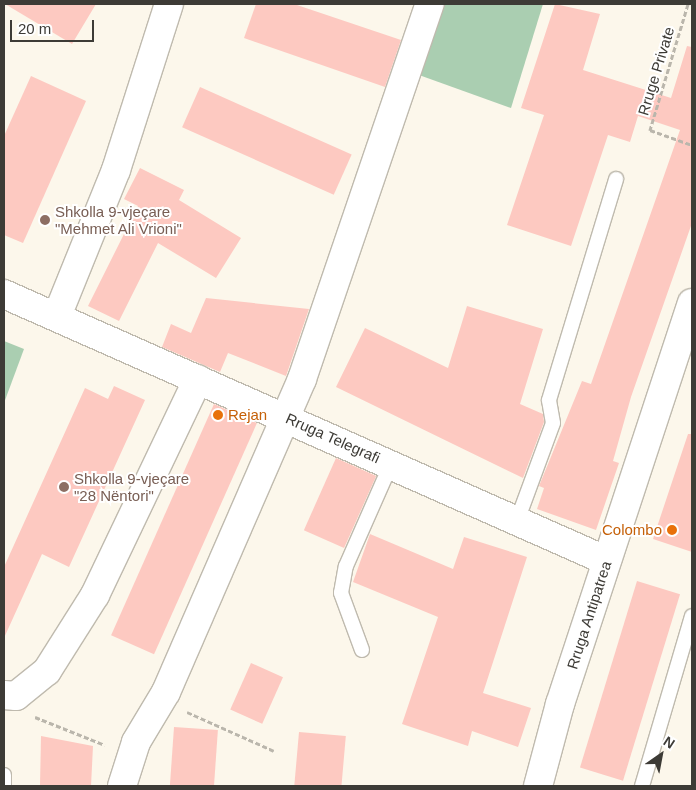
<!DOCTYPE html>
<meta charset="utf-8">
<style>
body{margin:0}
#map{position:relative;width:696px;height:790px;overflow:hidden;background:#fcf7eb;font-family:Arial,sans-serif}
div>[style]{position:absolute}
.green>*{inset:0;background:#aaceb1}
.building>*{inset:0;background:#fdc9c1;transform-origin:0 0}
.path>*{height:3px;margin-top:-1.5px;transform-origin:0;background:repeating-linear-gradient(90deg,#bab6ac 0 5px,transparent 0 7.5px)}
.roads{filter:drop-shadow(1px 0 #bfbaae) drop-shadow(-1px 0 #bfbaae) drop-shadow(0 1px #bfbaae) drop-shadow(0 -1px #bfbaae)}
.service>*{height:14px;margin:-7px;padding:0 7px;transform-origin:7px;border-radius:7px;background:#fff}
.minor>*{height:28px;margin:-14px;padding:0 14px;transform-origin:14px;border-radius:14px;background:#fff}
.primary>*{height:28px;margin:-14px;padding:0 14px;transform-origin:14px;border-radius:14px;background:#fff}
.dots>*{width:14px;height:14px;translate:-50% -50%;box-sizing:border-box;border:2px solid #fff;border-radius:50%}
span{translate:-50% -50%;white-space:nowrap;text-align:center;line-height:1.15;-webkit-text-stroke:4px #fff;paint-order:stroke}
.street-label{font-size:15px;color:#3d3b36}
.education-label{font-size:15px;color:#785e54}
.left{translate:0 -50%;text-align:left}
.food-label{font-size:15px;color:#c56008}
.right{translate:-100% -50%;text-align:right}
.frame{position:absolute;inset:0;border:5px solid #3d3b36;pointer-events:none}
.north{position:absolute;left:636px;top:730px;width:50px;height:50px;-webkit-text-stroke:4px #fff;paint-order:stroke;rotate:33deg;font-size:14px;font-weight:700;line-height:20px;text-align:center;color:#3d3b36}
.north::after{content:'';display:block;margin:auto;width:18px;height:22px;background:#3d3b36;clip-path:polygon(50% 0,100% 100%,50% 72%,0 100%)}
.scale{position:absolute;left:10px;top:20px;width:84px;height:22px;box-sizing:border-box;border:2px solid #3d3b36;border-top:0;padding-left:6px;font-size:15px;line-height:18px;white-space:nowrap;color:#3d3b36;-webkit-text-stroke:4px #fff;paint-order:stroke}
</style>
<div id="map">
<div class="green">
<div style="clip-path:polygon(443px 4px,543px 4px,511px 108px,419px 75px)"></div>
<div style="clip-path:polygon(4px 341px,24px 349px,4px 403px)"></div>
</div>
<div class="building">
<div style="clip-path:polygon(5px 4px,96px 4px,72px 44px)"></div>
<div style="clip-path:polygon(256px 4px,294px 4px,401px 40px,385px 87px,244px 38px)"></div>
<div style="clip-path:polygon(555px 4px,600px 14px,583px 70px,671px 98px,687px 46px,692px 47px,692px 223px,631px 397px,613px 461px,619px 463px,596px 530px,537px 509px,544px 488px,539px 486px,582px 381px,591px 384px,680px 130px,638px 116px,630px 142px,608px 135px,571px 246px,507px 225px,544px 115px,521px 108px)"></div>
<div style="clip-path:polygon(31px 76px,86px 101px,23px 243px,4px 235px,4px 136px)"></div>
<div style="left:200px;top:87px;width:166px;height:44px;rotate:24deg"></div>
<div style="clip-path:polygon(140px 168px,184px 190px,179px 200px,241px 238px,216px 278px,158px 243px,119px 321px,88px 306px,138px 206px,124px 199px)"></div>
<div style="clip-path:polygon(206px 298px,309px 309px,286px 376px,228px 353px,220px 372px,162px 347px,171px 324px,191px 333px)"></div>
<div style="clip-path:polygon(467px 306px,543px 329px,520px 404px,543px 414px,544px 422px,523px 478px,336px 387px,365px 328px,448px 368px)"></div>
<div style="clip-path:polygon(114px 386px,145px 400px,69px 567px,42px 554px,4px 638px,4px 567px,85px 388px,108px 399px)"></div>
<div style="left:214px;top:404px;width:47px;height:253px;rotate:24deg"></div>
<div style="clip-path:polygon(688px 434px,692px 434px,692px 552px,653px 539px)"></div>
<div style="left:336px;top:458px;width:44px;height:79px;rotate:24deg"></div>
<div style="clip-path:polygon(370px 534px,453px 569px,464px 537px,527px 557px,483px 693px,531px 708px,518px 747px,472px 731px,468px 746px,402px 724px,438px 617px,353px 582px)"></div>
<div style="left:637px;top:581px;width:45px;height:195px;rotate:17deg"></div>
<div style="left:251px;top:663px;width:35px;height:51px;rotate:24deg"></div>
<div style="left:174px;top:727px;width:44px;height:59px;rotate:4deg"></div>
<div style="left:299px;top:732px;width:47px;height:54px;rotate:5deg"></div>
<div style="clip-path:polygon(41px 736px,93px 746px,91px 786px,40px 786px)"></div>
</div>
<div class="path">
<div style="left:688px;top:4px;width:132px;rotate:106.8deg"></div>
<div style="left:650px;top:130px;width:45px;rotate:19.7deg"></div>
<div style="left:187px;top:712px;width:95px;rotate:24.1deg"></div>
<div style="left:35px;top:717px;width:75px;rotate:21.8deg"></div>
</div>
<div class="roads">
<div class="service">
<div style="left:517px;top:521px;width:104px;rotate:-69.8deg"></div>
<div style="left:553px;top:423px;width:23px;rotate:-100deg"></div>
<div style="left:549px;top:400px;width:231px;rotate:-73.1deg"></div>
<div style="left:362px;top:650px;width:61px;rotate:-110.2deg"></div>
<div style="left:341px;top:593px;width:27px;rotate:-80deg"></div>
<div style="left:346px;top:566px;width:111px;rotate:-66.2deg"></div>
<div style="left:4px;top:775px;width:11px;rotate:90deg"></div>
<div style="left:642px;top:786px;width:177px;rotate:-73.6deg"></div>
</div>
<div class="minor">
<div style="left:4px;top:294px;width:659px;rotate:23.88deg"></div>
<div style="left:57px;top:316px;width:157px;rotate:-68deg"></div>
<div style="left:116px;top:170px;width:174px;rotate:-72.3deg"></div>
<div style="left:4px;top:695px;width:12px;rotate:5deg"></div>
<div style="left:16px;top:696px;width:40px;rotate:-39deg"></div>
<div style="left:47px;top:671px;width:90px;rotate:-57.7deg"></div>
<div style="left:95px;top:595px;width:239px;rotate:-64.5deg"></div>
<div style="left:122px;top:786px;width:46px;rotate:-72.3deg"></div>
<div style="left:136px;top:742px;width:58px;rotate:-59deg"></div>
<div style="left:166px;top:692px;width:341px;rotate:-66.5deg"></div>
<div style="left:302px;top:379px;width:396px;rotate:-71.2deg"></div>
</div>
<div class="primary">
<div style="left:538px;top:786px;width:85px;rotate:-75deg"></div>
<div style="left:560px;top:704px;width:422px;rotate:-71.8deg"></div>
</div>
</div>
<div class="dots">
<div style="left:45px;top:220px;background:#8d6e63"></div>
<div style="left:218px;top:415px;background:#e8710a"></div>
<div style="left:64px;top:487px;background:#8d6e63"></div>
<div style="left:672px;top:530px;background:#e8710a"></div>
</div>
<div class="street-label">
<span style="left:656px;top:71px;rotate:-73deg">Rruge Private</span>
<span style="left:333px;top:438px;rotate:24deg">Rruga Telegrafi</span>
<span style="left:589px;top:615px;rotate:-72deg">Rruga Antipatrea</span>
</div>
<div class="education-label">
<span class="left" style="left:55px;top:220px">Shkolla 9-vjeçare<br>"Mehmet Ali Vrioni"</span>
<span class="left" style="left:74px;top:487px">Shkolla 9-vjeçare<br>"28 Nëntori"</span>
</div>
<div class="food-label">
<span class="left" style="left:228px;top:415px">Rejan</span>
<span class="right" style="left:662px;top:530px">Colombo</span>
</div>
<div class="frame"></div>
<div class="north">N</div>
<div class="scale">20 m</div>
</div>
